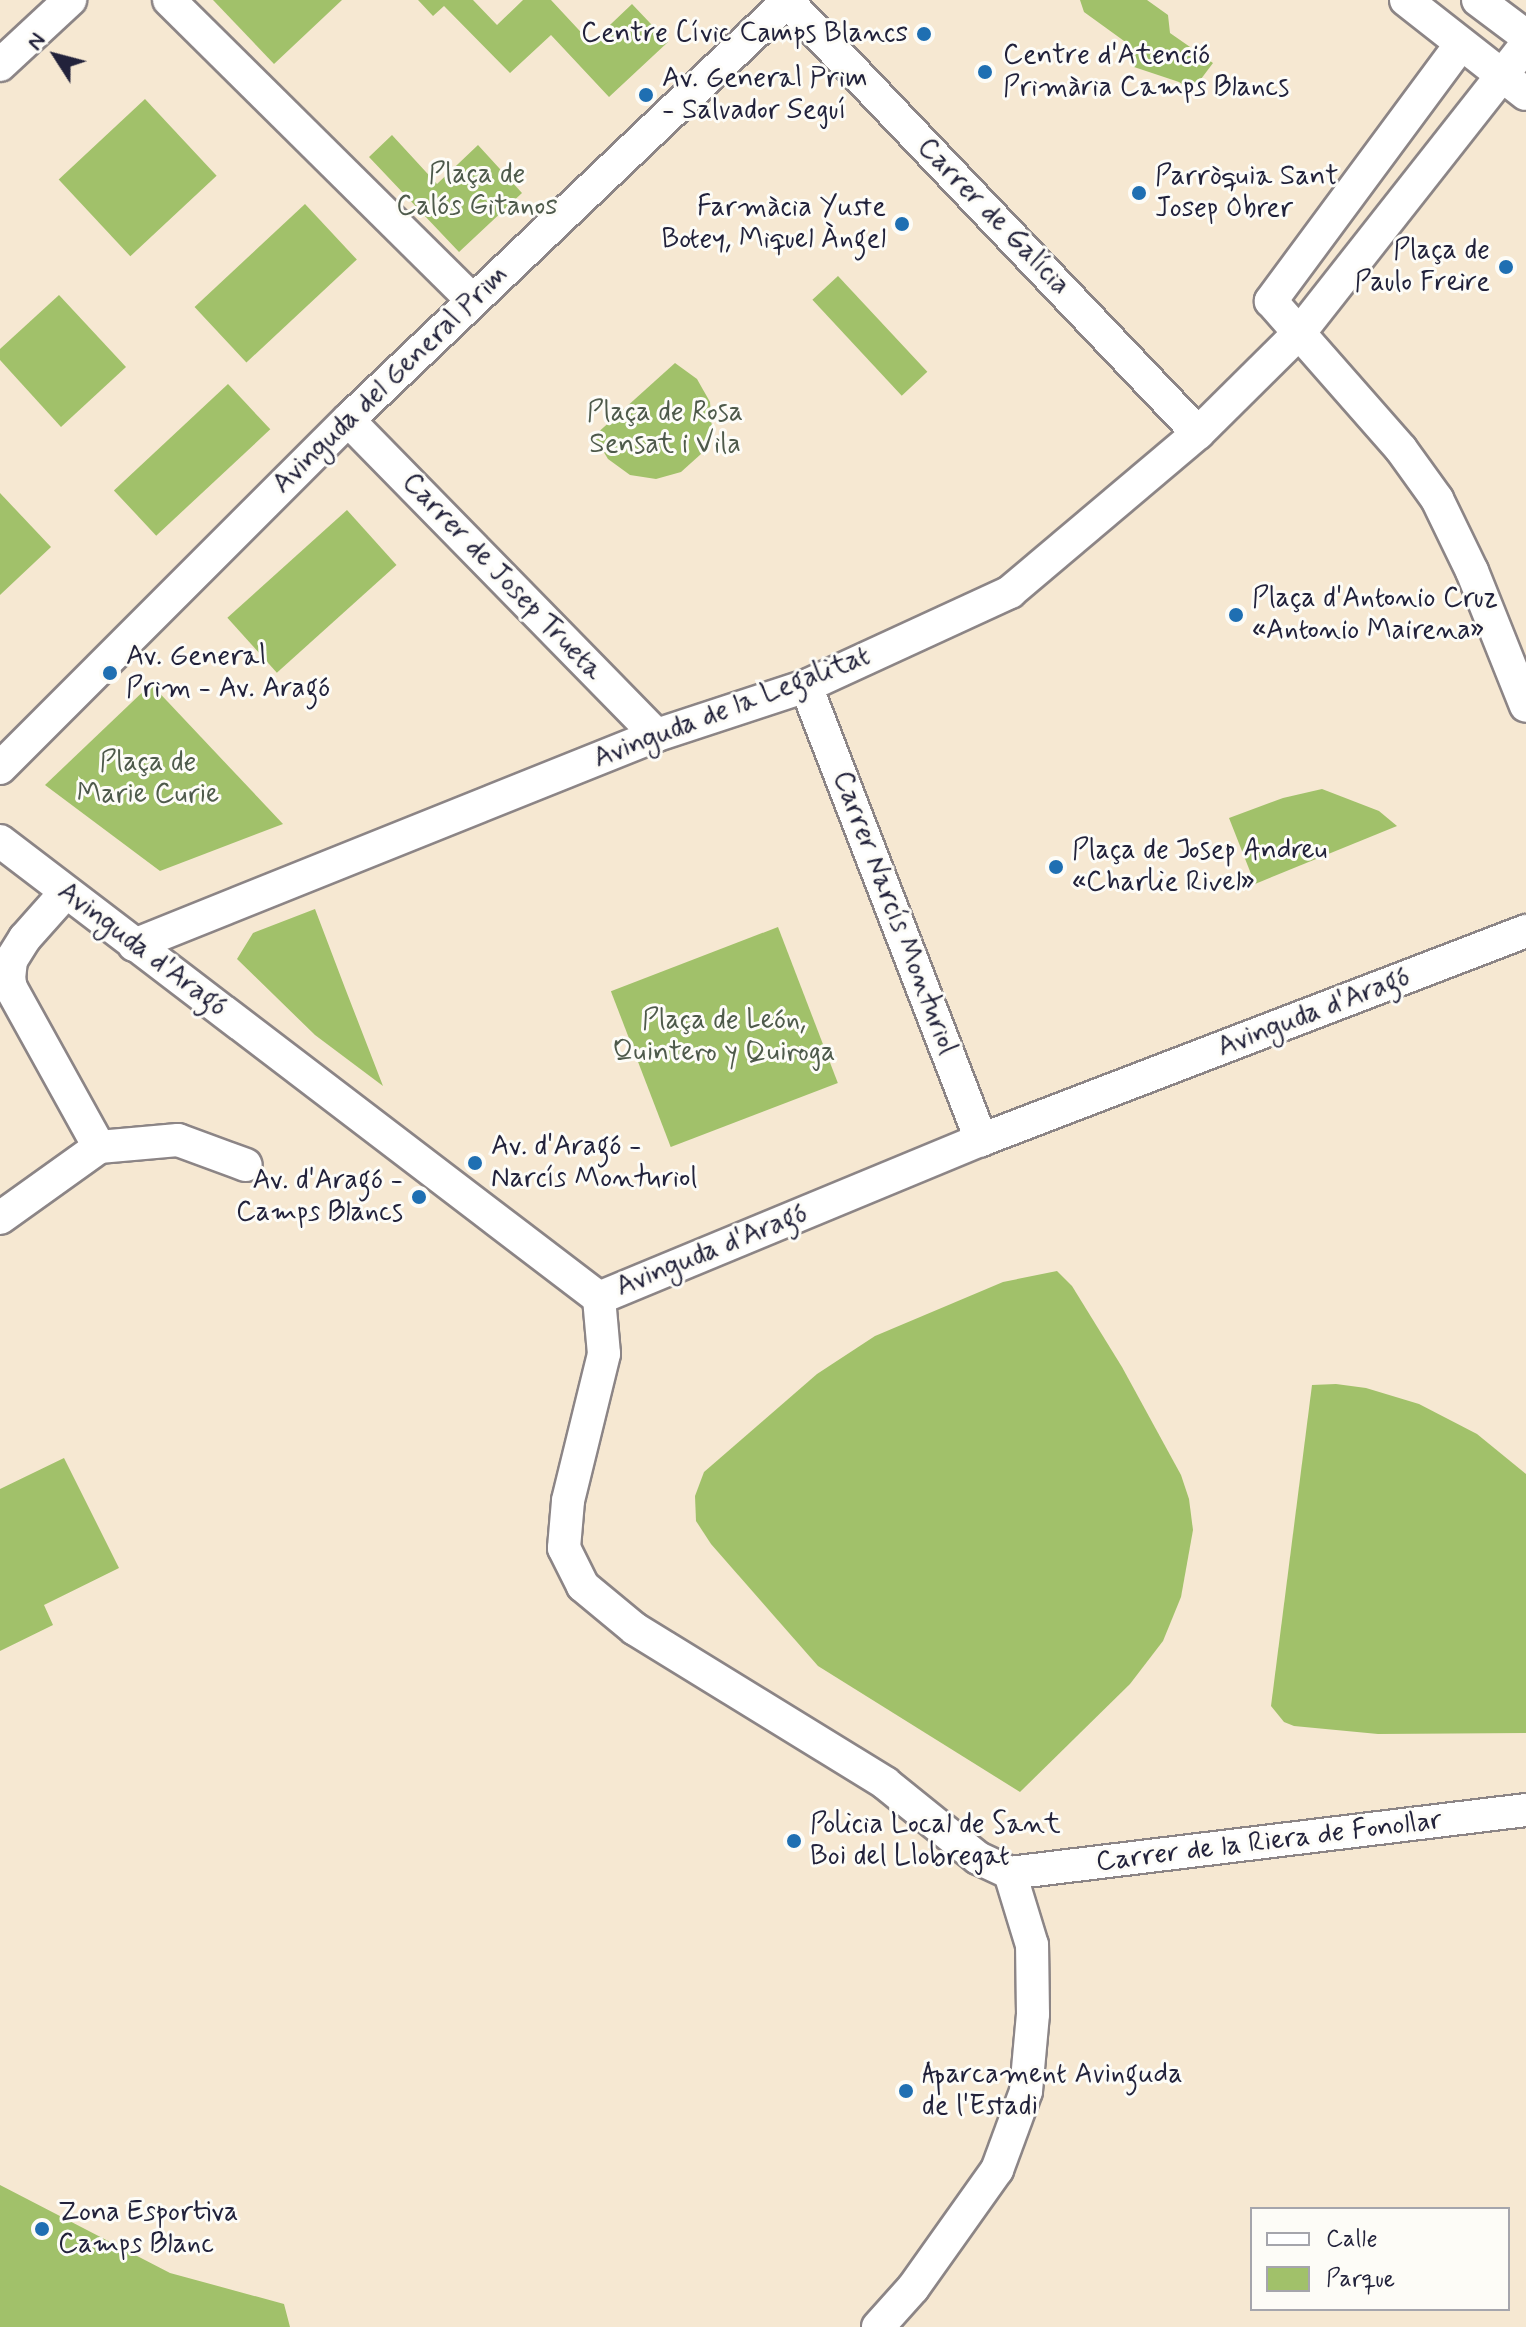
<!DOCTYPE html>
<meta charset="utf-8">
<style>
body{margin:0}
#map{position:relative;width:1526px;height:2327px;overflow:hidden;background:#f6e8d2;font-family:Mynerve,sans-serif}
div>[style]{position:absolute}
.green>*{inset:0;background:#a1c16a;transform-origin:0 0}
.roads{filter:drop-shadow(2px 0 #8c8586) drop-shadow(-2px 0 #8c8586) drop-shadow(0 2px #8c8586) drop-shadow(0 -2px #8c8586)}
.minor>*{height:32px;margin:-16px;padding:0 16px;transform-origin:16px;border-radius:16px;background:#fff}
.dots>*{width:22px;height:22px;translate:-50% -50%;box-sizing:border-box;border:4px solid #fdfcf7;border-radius:50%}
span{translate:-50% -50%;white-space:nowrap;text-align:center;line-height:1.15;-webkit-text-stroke:6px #fdfcf7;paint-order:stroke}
.poi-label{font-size:28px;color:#22223b}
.right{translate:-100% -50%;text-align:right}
.left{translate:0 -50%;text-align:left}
.park-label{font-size:28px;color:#4e5a4b}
.street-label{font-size:28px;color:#22223b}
.legend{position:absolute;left:1250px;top:2207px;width:260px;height:104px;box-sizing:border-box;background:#fdfcf7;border:2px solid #a5a5ac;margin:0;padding:10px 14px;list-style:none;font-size:24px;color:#22223b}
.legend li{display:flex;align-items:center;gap:16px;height:40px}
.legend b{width:40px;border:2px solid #a5a5ac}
.north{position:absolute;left:16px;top:16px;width:80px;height:80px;-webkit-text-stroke:6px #fdfcf7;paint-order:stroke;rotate:306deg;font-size:22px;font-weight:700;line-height:32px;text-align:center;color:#22223b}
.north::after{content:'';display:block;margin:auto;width:28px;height:36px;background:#22223b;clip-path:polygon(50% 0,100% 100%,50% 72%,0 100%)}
</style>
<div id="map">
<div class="green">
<div style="clip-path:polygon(213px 0,342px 0,274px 64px)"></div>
<div style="clip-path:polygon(418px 0,473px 0,497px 25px,523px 0,551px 0,591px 43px,632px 4px,668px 42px,609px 97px,551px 35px,510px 73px,444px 6px,433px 16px)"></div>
<div style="clip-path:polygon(1080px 0,1147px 0,1168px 15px,1170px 33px,1213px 63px,1192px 91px,1179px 82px,1134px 67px,1131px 46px,1084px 12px)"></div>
<div style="left:145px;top:99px;width:105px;height:118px;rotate:47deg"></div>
<div style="clip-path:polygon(392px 135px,437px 184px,478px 145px,522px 193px,459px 252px,369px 157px)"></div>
<div style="left:305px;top:204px;width:76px;height:151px;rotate:47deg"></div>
<div style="left:838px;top:276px;width:131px;height:35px;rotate:47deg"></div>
<div style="clip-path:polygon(59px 295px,126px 367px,61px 427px,0 360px,0 349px)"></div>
<div style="clip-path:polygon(675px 363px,697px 379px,710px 402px,712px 429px,701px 454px,681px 472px,656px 479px,630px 475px,608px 459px,594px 436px)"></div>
<div style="left:228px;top:384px;width:62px;height:156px;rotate:47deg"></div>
<div style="clip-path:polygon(0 493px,51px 547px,0 595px)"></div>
<div style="left:347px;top:510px;width:74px;height:161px;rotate:48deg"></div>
<div style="clip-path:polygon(151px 684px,283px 824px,160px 871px,45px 785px)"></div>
<div style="clip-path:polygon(1322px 789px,1379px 811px,1397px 826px,1255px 884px,1229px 818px,1283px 798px)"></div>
<div style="clip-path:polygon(315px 909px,345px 988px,383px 1086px,315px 1035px,237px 959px,253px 933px)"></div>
<div style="left:778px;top:927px;width:167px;height:179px;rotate:69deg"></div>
<div style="clip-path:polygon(1057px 1271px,1072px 1286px,1122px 1367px,1181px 1475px,1189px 1499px,1193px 1530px,1181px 1597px,1163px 1641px,1130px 1684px,1020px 1792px,818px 1666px,711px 1544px,696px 1521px,695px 1496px,704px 1472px,817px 1374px,875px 1336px,1003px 1282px)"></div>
<div style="clip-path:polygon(1336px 1384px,1366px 1388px,1419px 1404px,1477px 1434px,1526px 1474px,1526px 1733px,1378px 1734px,1294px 1726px,1284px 1722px,1271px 1706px,1312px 1385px)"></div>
<div style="clip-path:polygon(64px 1458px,119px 1568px,44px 1605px,53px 1625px,0 1651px,0 1489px)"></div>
<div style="clip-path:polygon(0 2185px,170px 2273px,284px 2304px,290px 2327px,0 2327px)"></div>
</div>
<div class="roads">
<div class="minor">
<div style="left:169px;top:0;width:426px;rotate:44.7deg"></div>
<div style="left:1406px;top:0;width:152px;rotate:38.1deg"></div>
<div style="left:1478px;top:0;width:60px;rotate:36.9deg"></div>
<div style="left:787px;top:1px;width:596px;rotate:46.43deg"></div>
<div style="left:1461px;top:44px;width:320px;rotate:126.5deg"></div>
<div style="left:1271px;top:301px;width:197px;rotate:48.7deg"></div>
<div style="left:1401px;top:449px;width:62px;rotate:54.2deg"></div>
<div style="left:1437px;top:499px;width:80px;rotate:64.1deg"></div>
<div style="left:1472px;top:571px;width:145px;rotate:68.2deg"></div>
<div style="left:0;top:65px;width:96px;rotate:-42.9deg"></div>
<div style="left:348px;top:420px;width:441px;rotate:45.6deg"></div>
<div style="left:806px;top:686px;width:487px;rotate:68.9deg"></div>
<div style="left:0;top:768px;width:492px;rotate:-45deg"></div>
<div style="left:348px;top:420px;width:609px;rotate:-43.6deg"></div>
<div style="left:0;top:841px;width:753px;rotate:37.34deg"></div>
<div style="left:66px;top:892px;width:62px;rotate:131.7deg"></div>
<div style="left:25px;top:938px;width:26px;rotate:122deg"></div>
<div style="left:11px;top:960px;width:18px;rotate:96deg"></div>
<div style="left:9px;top:978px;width:10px;rotate:79deg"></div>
<div style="left:11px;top:988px;width:182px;rotate:61deg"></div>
<div style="left:134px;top:945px;width:564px;rotate:-21.88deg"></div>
<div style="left:657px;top:735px;width:157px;rotate:-18.2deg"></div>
<div style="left:806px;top:686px;width:225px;rotate:-24.7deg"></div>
<div style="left:1010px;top:592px;width:246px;rotate:-40.2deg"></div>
<div style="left:1198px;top:433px;width:144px;rotate:-44.7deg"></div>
<div style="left:1300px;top:332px;width:365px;rotate:-51.8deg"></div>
<div style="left:0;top:1218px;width:122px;rotate:-35.6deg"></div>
<div style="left:99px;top:1147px;width:79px;rotate:-5.1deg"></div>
<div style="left:178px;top:1140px;width:72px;rotate:20.2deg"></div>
<div style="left:599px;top:1298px;width:56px;rotate:84.9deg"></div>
<div style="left:604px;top:1354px;width:151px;rotate:103.8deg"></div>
<div style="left:568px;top:1501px;width:47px;rotate:94.9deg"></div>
<div style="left:564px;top:1548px;width:42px;rotate:63.4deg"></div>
<div style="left:583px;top:1586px;width:67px;rotate:39.6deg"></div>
<div style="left:635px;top:1629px;width:294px;rotate:31.6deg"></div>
<div style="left:885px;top:1783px;width:119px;rotate:38.9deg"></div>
<div style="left:978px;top:1858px;width:35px;rotate:25deg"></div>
<div style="left:1010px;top:1873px;width:520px;rotate:-6.96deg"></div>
<div style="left:599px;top:1298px;width:413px;rotate:-22.5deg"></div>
<div style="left:981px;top:1140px;width:584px;rotate:-20.98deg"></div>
<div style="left:878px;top:2327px;width:52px;rotate:-48.1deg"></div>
<div style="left:913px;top:2288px;width:145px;rotate:-54.6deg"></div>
<div style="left:997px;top:2170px;width:84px;rotate:-69.8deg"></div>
<div style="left:1026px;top:2091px;width:77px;rotate:-84.8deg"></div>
<div style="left:1033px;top:2014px;width:69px;rotate:-90.8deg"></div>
<div style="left:1032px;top:1945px;width:75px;rotate:-107deg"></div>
</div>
</div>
<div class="dots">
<div style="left:924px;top:34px;background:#1f6fb2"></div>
<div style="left:985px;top:72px;background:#1f6fb2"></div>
<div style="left:646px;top:95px;background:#1f6fb2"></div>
<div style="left:1139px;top:193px;background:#1f6fb2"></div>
<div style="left:902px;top:224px;background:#1f6fb2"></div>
<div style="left:1506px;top:267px;background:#1f6fb2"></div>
<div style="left:1236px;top:615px;background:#1f6fb2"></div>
<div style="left:110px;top:673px;background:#1f6fb2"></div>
<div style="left:1056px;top:867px;background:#1f6fb2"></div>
<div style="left:475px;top:1163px;background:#1f6fb2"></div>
<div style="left:419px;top:1197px;background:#1f6fb2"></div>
<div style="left:794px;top:1841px;background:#1f6fb2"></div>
<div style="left:906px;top:2091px;background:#1f6fb2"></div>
<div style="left:42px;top:2229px;background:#1f6fb2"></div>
</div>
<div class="poi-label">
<span class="right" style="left:908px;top:34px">Centre Cívic Camps Blancs</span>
<span class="left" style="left:1003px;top:72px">Centre d'Atenció<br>Primària Camps Blancs</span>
<span class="left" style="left:662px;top:95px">Av. General Prim<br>- Salvador Seguí</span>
<span class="left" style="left:1155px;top:193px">Parròquia Sant<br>Josep Obrer</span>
<span class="right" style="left:886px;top:224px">Farmàcia Yuste<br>Botey, Miquel Àngel</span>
<span class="right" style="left:1490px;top:267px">Plaça de<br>Paulo Freire</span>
<span class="left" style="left:1252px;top:615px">Plaça d'Antonio Cruz<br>«Antonio Mairena»</span>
<span class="left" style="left:126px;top:673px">Av. General<br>Prim - Av. Aragó</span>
<span class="left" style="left:1072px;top:867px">Plaça de Josep Andreu<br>«Charlie Rivel»</span>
<span class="left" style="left:491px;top:1163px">Av. d'Aragó -<br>Narcís Monturiol</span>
<span class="right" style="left:403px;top:1197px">Av. d'Aragó -<br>Camps Blancs</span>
<span class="left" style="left:810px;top:1841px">Policia Local de Sant<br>Boi del Llobregat</span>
<span class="left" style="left:922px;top:2091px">Aparcament Avinguda<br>de l'Estadi</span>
<span class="left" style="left:58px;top:2229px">Zona Esportiva<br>Camps Blanc</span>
</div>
<div class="park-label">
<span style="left:477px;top:191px">Plaça de<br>Calós Gitanos</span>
<span style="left:665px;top:429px">Plaça de Rosa<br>Sensat i Vila</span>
<span style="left:148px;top:779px">Plaça de<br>Marie Curie</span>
<span style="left:724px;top:1037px">Plaça de León,<br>Quintero y Quiroga</span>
</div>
<div class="street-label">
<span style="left:993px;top:217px;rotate:46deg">Carrer de Galícia</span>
<span style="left:391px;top:380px;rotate:-44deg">Avinguda del General Prim</span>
<span style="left:502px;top:577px;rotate:46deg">Carrer de Josep Trueta</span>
<span style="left:732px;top:708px;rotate:-21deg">Avinguda de la Legalitat</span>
<span style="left:894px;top:913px;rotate:69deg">Carrer Narcís Monturiol</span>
<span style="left:142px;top:950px;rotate:37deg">Avinguda d'Aragó</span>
<span style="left:1314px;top:1013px;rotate:-21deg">Avinguda d'Aragó</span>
<span style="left:712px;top:1251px;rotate:-22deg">Avinguda d'Aragó</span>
<span style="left:1269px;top:1842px;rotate:-7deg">Carrer de la Riera de Fonollar</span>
</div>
<ul class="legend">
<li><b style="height:10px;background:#fff"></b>Calle</li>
<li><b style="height:22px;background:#a1c16a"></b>Parque</li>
</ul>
<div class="north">N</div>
</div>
